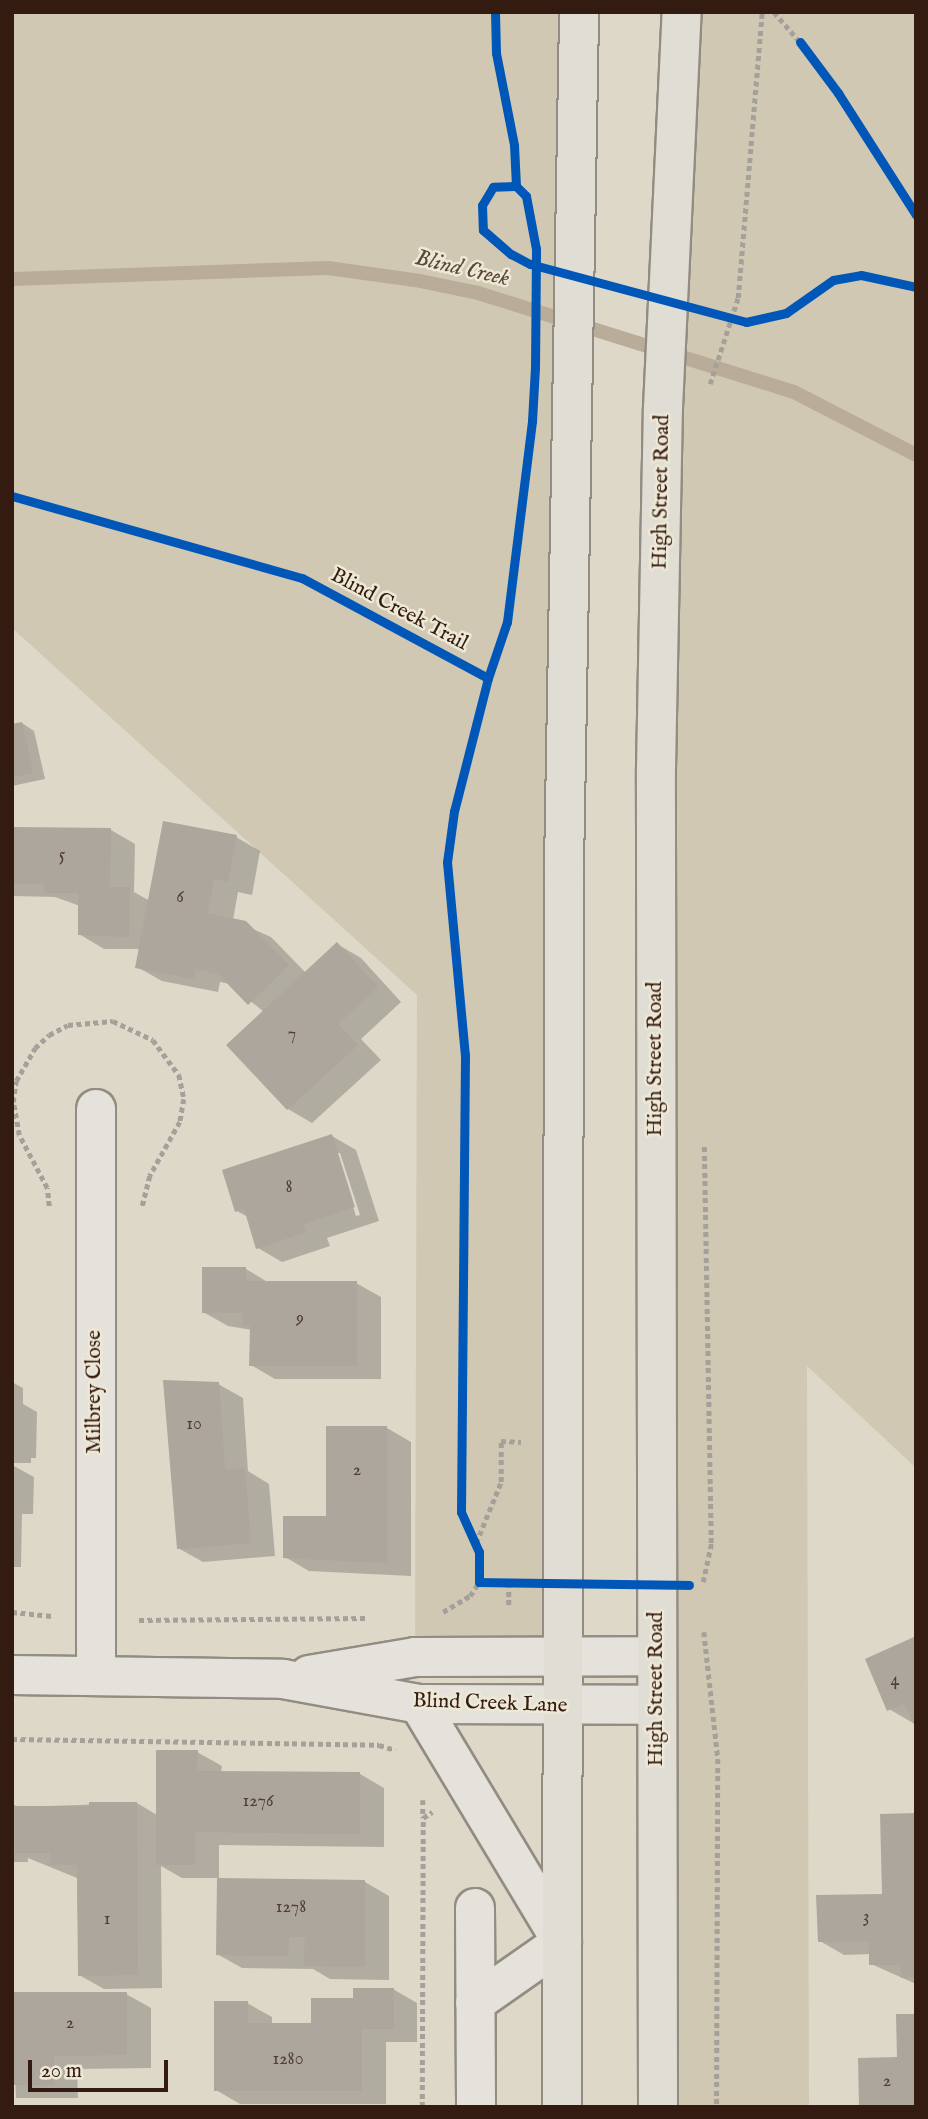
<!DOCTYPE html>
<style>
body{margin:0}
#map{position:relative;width:928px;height:2119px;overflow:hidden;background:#ddd8c8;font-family:"IM FELL English",serif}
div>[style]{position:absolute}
.green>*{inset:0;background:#d1c8b3}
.shadow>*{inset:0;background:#0003}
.stream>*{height:14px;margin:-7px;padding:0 7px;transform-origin:7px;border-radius:7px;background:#b9ad99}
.building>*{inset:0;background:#aca69c}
.path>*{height:4.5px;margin-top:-2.25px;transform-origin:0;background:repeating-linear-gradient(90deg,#a5a099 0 5px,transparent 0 8.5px)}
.roads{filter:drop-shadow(2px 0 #928c82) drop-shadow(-2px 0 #928c82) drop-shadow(0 2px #928c82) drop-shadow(0 -2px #928c82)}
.street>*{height:38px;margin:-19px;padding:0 19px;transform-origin:19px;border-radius:19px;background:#e5e2db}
.primary>*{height:38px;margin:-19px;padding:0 19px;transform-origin:19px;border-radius:19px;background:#e0ddd4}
.cycleway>*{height:9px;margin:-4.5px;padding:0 4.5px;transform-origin:4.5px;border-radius:4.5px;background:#0057b8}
span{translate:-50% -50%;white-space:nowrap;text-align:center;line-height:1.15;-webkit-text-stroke:5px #eee8d6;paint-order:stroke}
.number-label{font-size:18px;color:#523e34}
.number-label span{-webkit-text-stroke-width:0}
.street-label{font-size:21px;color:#341b12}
.water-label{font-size:23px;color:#5d473a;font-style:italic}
.frame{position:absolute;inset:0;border:14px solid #341b12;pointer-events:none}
.scale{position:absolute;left:28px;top:2060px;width:140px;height:32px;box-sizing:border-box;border:4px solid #341b12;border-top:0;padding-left:9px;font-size:21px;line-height:24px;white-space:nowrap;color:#341b12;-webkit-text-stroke:5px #eee8d6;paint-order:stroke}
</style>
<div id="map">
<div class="green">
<div style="clip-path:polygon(12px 12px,579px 12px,562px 1656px,415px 1657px,417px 995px,12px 628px)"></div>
<div style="clip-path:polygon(682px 12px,916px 12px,916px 1468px,807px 1366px,809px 2107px,658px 2107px)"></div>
</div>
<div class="shadow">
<div style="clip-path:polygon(22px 723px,34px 731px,45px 779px,12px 786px,12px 726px)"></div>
<div style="clip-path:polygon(12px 828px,111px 830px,135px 844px,134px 892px,150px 901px,236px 837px,260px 851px,252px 895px,238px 892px,233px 920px,271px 937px,306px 973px,337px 944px,361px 958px,401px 1002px,361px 1039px,381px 1060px,312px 1123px,288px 1109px,264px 1012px,230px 984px,220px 982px,218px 992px,162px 981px,137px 967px,141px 949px,104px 949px,79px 934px,80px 906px,55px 897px,12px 896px)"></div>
<div style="clip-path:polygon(evenodd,332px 1136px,356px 1150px,379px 1221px,327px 1238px,330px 1246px,282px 1262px,258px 1248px,248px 1217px,237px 1211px,332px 1136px,336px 1153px,340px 1153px,360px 1215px,356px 1216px,336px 1153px)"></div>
<div style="clip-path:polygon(246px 1269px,269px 1283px,356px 1283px,381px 1297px,381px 1379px,275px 1379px,251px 1365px,252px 1330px,228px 1326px,203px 1312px)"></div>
<div style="clip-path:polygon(12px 1382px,23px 1388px,23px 1404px,37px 1412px,36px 1458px,31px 1458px,31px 1463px,12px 1463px)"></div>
<div style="clip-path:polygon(218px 1384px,243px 1398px,248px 1471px,269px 1484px,275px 1556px,203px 1562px,178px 1548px)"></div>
<div style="clip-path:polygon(387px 1428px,411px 1442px,411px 1576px,309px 1571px,285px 1557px,328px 1518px)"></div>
<div style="clip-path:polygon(12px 1465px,34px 1477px,33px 1514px,22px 1514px,21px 1567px,12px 1567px)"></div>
<div style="clip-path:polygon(916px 1638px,915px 1723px,913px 1723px,889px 1709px)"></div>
<div style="clip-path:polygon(197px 1752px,222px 1766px,221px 1773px,360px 1774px,384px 1788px,384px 1847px,219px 1845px,219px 1880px,365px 1882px,389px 1896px,389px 1980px,330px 1979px,313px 1969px,242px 1968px,217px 1954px,218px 1878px,182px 1878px,161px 1866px,162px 1988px,104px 1989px,79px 1975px,77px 1878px,28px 1858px,28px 1862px,12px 1862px,12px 1804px,19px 1807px,137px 1803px,157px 1815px)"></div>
<div style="clip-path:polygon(916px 1815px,916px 1984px,871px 1964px,871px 1954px,844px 1955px,820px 1941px,884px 1895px)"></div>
<div style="clip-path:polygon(393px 1989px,417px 2003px,417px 2042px,386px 2042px,386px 2104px,240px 2104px,216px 2090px,247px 2003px,272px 2017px,272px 2025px,313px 2025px,355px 2000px)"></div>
<div style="clip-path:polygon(12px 1994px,126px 1994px,151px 2008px,151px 2068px,77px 2069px,78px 2098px,16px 2098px)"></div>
</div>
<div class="stream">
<div style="left:12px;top:279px;width:316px;rotate:-2deg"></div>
<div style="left:328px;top:268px;width:93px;rotate:8deg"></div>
<div style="left:420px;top:281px;width:59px;rotate:11.7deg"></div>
<div style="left:478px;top:293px;width:331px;rotate:17.4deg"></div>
<div style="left:794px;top:392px;width:137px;rotate:27.3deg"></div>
</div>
<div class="building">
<div style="clip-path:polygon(22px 722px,33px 773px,12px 777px,12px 724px)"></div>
<div style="clip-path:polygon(163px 821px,237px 835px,228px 882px,214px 879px,208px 913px,246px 921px,289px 965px,248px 1005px,218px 974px,196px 969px,194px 979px,135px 968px)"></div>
<div style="clip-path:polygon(12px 827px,111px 828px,110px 887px,130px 887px,129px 937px,78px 935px,78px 893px,44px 893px,44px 884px,12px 884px)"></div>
<div style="clip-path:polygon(337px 942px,378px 987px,338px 1024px,358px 1045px,287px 1110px,226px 1045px)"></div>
<div style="clip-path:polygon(332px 1134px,355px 1207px,304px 1224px,306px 1232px,256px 1249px,244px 1209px,235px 1212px,222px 1170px)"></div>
<div style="clip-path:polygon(202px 1267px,246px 1267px,246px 1281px,357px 1281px,357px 1366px,249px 1366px,250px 1326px,242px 1326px,242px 1313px,202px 1313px)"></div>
<div style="clip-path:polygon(163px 1380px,219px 1382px,225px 1470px,245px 1468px,251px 1543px,177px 1549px)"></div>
<div style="clip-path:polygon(326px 1426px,387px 1426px,387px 1563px,283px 1558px,283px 1516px,326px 1516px)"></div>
<div style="clip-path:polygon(916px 1636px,916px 1729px,904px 1703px,887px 1711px,865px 1659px)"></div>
<div style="clip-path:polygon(156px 1750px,198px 1750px,197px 1771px,360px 1772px,360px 1834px,195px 1832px,195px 1865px,156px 1865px)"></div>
<div style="clip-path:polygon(89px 1802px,137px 1802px,138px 1975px,78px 1976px,77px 1865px,51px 1865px,50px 1853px,15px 1853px,15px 1806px,89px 1806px)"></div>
<div style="clip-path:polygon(916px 1813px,916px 1977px,901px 1978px,900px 1965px,869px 1965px,869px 1941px,818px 1942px,816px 1895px,882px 1894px,880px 1814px)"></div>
<div style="clip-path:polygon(217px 1878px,365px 1880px,365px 1967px,304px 1966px,305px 1937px,289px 1937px,288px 1956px,216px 1955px)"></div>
<div style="clip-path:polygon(353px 1988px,394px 1988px,394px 2029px,362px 2029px,362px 2091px,214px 2091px,214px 2001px,248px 2001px,248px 2023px,311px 2023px,311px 1998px,353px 1998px)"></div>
<div style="clip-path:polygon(12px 1992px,127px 1992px,127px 2055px,54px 2056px,54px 2085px,12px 2085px)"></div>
<div style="clip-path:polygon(896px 2014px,916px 2014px,916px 2106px,859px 2107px,858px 2058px,897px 2057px)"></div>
</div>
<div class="path">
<div style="left:774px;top:12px;width:40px;rotate:49deg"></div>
<div style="left:710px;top:384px;width:90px;rotate:-72deg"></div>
<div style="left:738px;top:298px;width:287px;rotate:-85.2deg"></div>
<div style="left:49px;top:1206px;width:18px;rotate:-96deg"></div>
<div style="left:47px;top:1188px;width:60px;rotate:-117.8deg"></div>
<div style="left:19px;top:1135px;width:34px;rotate:-100deg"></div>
<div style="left:13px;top:1102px;width:21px;rotate:-82deg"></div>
<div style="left:16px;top:1081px;width:38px;rotate:-60deg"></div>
<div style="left:35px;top:1048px;width:19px;rotate:-43deg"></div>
<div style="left:49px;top:1035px;width:21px;rotate:-28deg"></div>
<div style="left:68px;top:1025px;width:45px;rotate:-5.1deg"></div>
<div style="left:113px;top:1021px;width:44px;rotate:25.4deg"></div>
<div style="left:153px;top:1040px;width:44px;rotate:53.4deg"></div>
<div style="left:179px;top:1075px;width:25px;rotate:78deg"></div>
<div style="left:184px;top:1099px;width:23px;rotate:100deg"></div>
<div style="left:180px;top:1122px;width:62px;rotate:119.1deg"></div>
<div style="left:150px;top:1176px;width:33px;rotate:104deg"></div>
<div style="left:476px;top:1543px;width:66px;rotate:-67.7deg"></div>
<div style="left:501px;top:1482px;width:41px;rotate:-90deg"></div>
<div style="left:501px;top:1441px;width:20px;rotate:3deg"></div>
<div style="left:703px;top:1582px;width:40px;rotate:-78deg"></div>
<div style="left:711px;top:1543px;width:399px;rotate:-91deg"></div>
<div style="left:509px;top:1583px;width:22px;rotate:90deg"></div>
<div style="left:12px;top:1612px;width:40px;rotate:5.7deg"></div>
<div style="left:443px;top:1612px;width:31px;rotate:-31deg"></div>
<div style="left:470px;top:1596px;width:17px;rotate:-57deg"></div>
<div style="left:139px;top:1620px;width:229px;rotate:-0.5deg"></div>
<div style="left:704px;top:1632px;width:128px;rotate:83.7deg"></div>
<div style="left:718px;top:1759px;width:348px;rotate:90.2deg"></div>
<div style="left:12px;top:1739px;width:367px;rotate:0.9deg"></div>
<div style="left:379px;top:1745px;width:17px;rotate:17deg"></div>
<div style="left:423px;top:1800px;width:18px;rotate:90deg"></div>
<div style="left:422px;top:2107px;width:289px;rotate:-89.8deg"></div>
<div style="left:423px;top:1818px;width:11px;rotate:-34deg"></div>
</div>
<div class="roads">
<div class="street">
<div style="left:96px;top:1109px;width:567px;rotate:90deg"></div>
<div style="left:12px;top:1675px;width:271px;rotate:0.8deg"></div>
<div style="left:283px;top:1679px;width:138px;rotate:10.4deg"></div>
<div style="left:419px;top:1704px;width:238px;rotate:0.2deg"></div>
<div style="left:309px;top:1675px;width:108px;rotate:-9.6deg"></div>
<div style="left:415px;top:1657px;width:241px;rotate:-0.2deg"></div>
<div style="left:419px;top:1704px;width:278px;rotate:59deg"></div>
<div style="left:562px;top:1942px;width:106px;rotate:145deg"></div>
<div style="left:475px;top:1908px;width:199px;rotate:89.7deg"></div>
</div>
<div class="primary">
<div style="left:562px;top:2107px;width:1240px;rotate:-89.91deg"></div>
<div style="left:564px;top:867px;width:855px;rotate:-88.99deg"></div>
<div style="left:658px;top:2107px;width:1338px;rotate:-90.09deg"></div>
<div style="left:656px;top:769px;width:361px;rotate:-88.9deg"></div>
<div style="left:663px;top:408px;width:396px;rotate:-87.3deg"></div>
</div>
</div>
<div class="cycleway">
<div style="left:495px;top:12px;width:41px;rotate:88.6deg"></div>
<div style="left:496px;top:53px;width:94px;rotate:78.9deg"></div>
<div style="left:514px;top:145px;width:41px;rotate:87.2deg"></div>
<div style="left:800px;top:42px;width:64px;rotate:53.3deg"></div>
<div style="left:838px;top:93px;width:145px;rotate:57.4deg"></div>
<div style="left:12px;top:496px;width:301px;rotate:15.8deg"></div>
<div style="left:302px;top:578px;width:211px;rotate:28.3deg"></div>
<div style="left:488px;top:678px;width:59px;rotate:-71.3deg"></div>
<div style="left:507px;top:622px;width:203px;rotate:-82.9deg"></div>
<div style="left:532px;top:421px;width:53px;rotate:-86.8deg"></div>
<div style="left:535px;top:368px;width:119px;rotate:-89.5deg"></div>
<div style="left:536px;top:249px;width:54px;rotate:-100.7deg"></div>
<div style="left:526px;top:196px;width:14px;rotate:-135deg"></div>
<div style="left:516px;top:186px;width:23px;rotate:178deg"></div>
<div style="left:493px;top:187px;width:21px;rotate:121deg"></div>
<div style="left:482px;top:205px;width:25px;rotate:88deg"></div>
<div style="left:483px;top:230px;width:37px;rotate:41deg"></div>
<div style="left:511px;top:254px;width:21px;rotate:28deg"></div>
<div style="left:530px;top:264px;width:224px;rotate:15deg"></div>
<div style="left:746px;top:322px;width:41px;rotate:-12.7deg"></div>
<div style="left:786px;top:313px;width:57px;rotate:-35.1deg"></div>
<div style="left:833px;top:280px;width:28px;rotate:-10deg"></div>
<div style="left:861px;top:275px;width:56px;rotate:12.3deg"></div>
<div style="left:488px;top:678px;width:137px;rotate:104.3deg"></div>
<div style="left:454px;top:811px;width:51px;rotate:97.8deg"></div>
<div style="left:447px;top:862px;width:194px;rotate:84.7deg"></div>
<div style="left:465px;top:1055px;width:457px;rotate:90.5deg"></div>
<div style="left:461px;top:1512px;width:44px;rotate:65.8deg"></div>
<div style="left:479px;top:1552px;width:30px;rotate:90deg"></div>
<div style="left:479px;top:1582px;width:210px;rotate:0.8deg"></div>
</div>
<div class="number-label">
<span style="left:62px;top:856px">5</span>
<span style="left:180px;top:898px">6</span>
<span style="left:292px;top:1035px">7</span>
<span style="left:289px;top:1188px">8</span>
<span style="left:300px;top:1319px">9</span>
<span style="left:194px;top:1425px">10</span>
<span style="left:357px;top:1471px">2</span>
<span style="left:895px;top:1681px">4</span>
<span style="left:258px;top:1802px">1276</span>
<span style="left:291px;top:1908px">1278</span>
<span style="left:866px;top:1918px">3</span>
<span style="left:107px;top:1920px">1</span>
<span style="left:70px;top:2024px">2</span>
<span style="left:288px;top:2060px">1280</span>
<span style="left:887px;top:2082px">2</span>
</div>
<div class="street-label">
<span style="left:662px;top:492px;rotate:-89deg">High Street Road</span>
<span style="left:399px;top:610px;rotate:28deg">Blind Creek Trail</span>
<span style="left:656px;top:1059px;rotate:-90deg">High Street Road</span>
<span style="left:95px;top:1392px;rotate:-90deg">Milbrey Close</span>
<span style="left:657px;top:1689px;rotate:-90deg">High Street Road</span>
<span style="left:490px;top:1704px;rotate:2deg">Blind Creek Lane</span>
</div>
<div class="water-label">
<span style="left:462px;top:269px;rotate:13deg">Blind Creek</span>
</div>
<div class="frame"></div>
<div class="scale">20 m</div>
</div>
